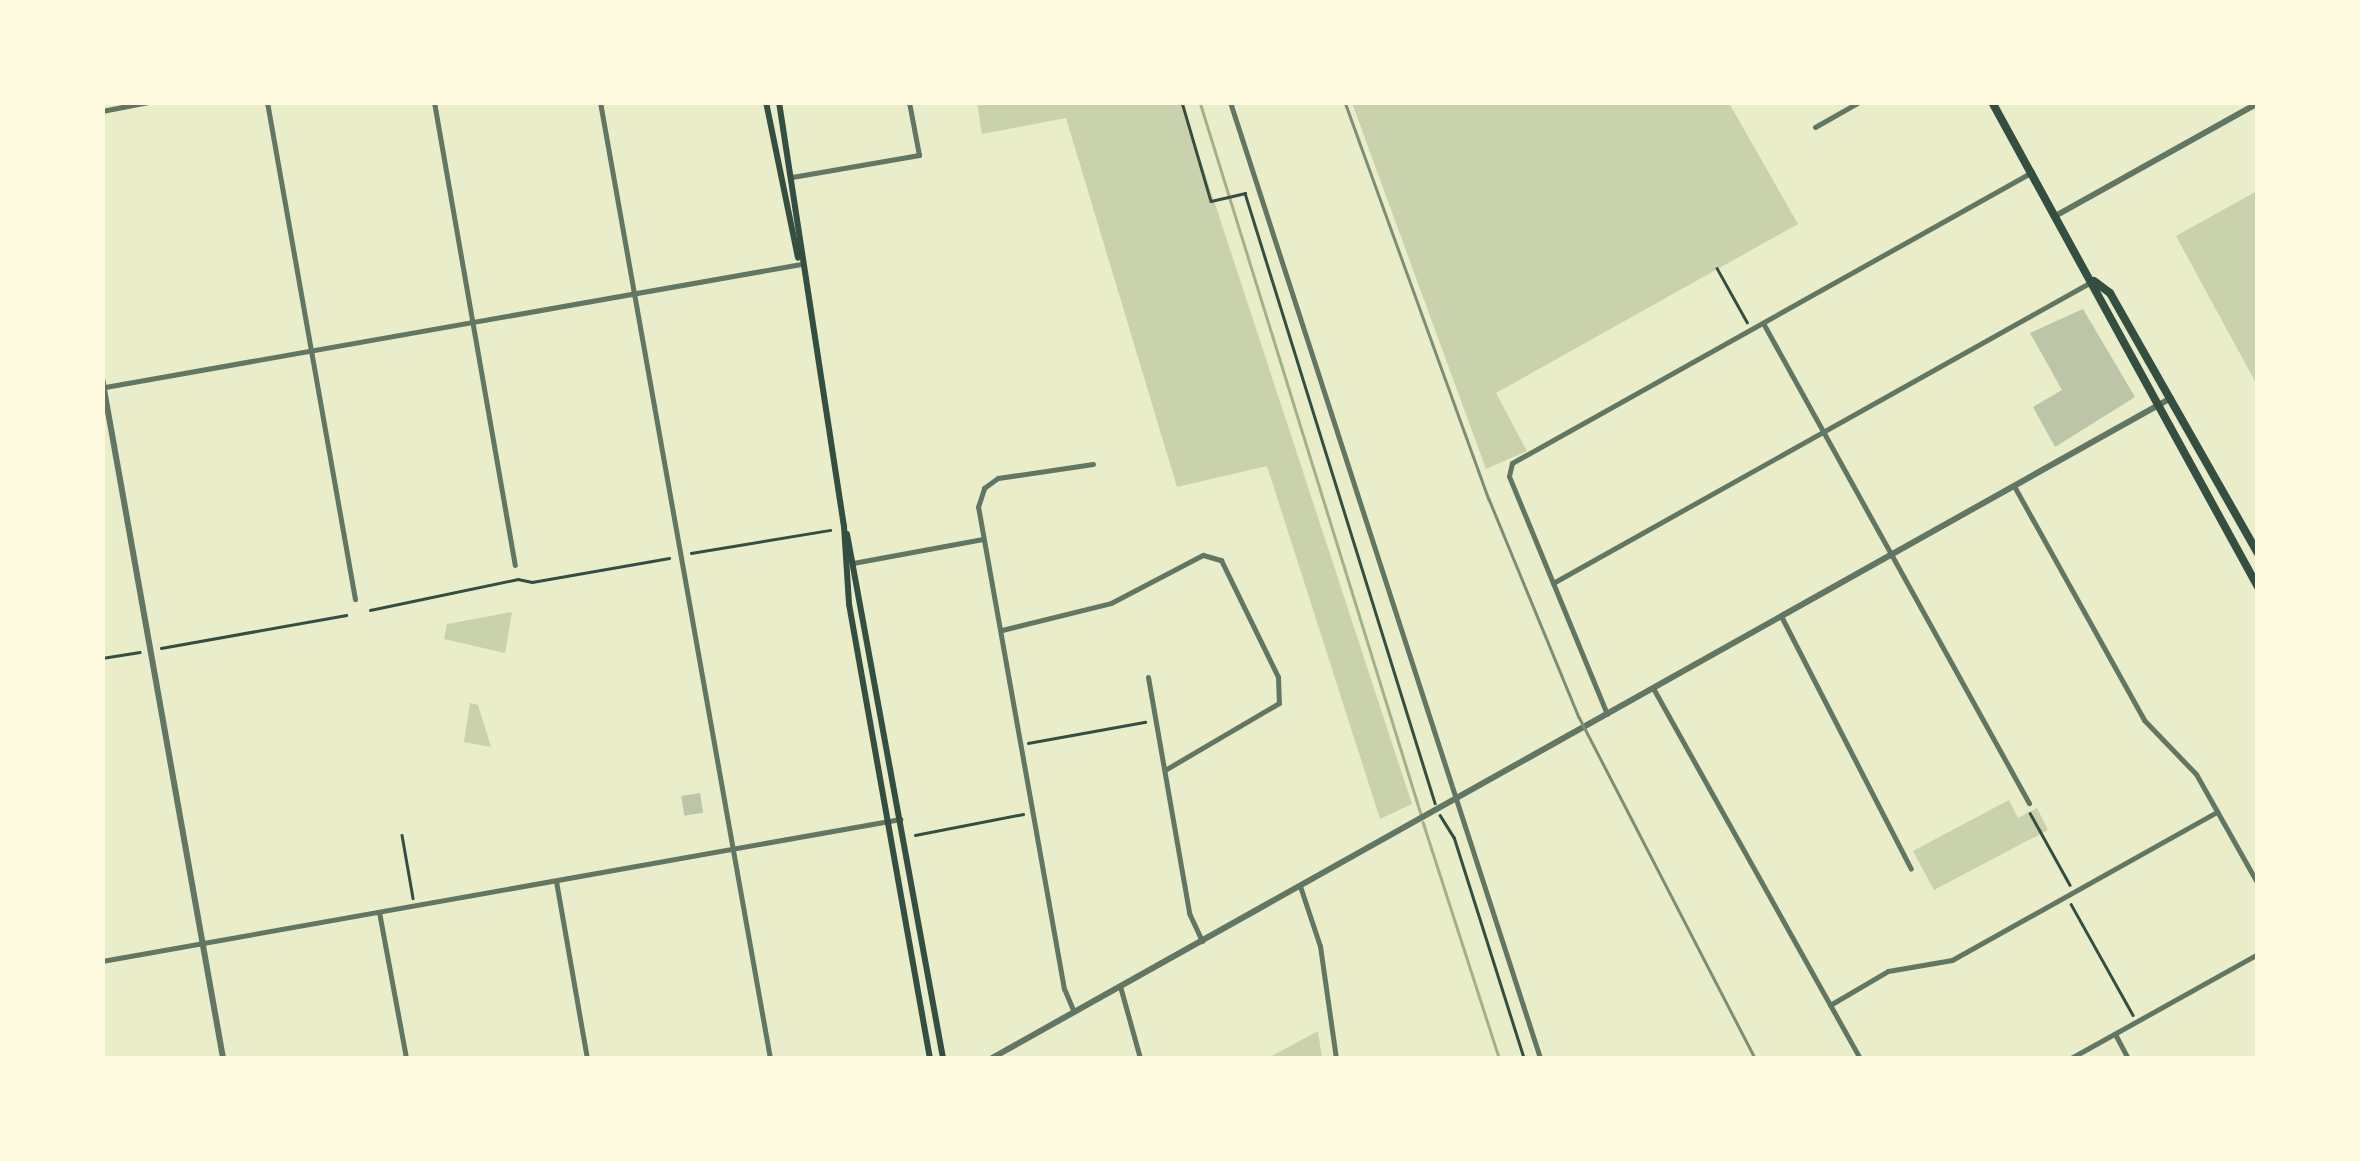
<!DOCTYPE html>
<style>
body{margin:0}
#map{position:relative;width:2360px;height:1161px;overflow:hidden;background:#e9edc9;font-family:Rubik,sans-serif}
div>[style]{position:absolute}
.green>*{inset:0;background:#cad2ad}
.stream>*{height:2.5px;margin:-1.25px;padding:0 1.25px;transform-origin:1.25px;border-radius:1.25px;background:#a3b18a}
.building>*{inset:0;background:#bcc5a7;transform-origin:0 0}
.path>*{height:2.5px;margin:-1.25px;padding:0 1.25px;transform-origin:1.25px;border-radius:1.25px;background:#344e41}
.minor>*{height:5px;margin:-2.5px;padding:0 2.5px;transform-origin:2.5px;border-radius:2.5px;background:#617663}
.tertiary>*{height:6px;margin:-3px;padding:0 3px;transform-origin:3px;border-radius:3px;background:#617663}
.secondary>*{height:6px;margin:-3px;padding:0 3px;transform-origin:3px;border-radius:3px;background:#344e41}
.trunk>*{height:8px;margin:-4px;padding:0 4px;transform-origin:4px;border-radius:4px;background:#344e41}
.rail>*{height:2.5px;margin:-1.25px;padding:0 1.25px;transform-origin:1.25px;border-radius:1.25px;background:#7c8e77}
span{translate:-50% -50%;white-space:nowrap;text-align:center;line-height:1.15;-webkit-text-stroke:10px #fefae0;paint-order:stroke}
.frame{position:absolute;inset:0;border:105px solid #fefae0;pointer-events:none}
</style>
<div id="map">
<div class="green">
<div style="clip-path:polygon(977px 103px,1182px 103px,1412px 804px,1380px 819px,1267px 466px,1177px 487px,1066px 118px,982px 134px)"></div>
<div style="clip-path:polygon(1352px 103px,1729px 103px,1798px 224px,1496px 393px,1527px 451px,1486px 469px)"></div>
<div style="clip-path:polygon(2257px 191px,2257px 385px,2176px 236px)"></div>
<div style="clip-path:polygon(512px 612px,505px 653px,444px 639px,447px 624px)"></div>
<div style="clip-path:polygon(470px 703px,478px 705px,491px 747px,464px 742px)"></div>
<div style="clip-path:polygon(2009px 800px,2018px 818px,2037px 808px,2048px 830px,1934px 890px,1913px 851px)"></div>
<div style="clip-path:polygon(1318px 1031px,1322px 1058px,1268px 1058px)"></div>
</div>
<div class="stream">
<div style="left:1200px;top:102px;width:746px;rotate:72.76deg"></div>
<div style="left:1423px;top:822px;width:248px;rotate:72.1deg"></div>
</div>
<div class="building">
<div style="clip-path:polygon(2083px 309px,2135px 397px,2055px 447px,2033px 407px,2062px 390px,2030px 333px)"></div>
<div style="left:700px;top:793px;width:20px;height:19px;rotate:81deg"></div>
</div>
<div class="path">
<div style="left:1182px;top:102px;width:103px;rotate:73.7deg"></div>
<div style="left:1211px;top:201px;width:35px;rotate:-13deg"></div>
<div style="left:1245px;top:193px;width:639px;rotate:72.7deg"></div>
<div style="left:1717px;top:268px;width:62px;rotate:60.9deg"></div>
<div style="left:691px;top:553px;width:141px;rotate:-9.4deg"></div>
<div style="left:370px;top:610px;width:151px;rotate:-11.8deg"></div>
<div style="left:518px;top:579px;width:14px;rotate:12deg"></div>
<div style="left:532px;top:582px;width:139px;rotate:-9.9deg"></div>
<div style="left:161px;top:648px;width:188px;rotate:-10.1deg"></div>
<div style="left:102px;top:658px;width:38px;rotate:-9deg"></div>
<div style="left:1028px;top:743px;width:119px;rotate:-10.2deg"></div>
<div style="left:2030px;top:813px;width:82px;rotate:60.9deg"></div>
<div style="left:1440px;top:815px;width:26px;rotate:58deg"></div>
<div style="left:1454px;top:837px;width:232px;rotate:72.4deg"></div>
<div style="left:402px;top:835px;width:64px;rotate:80.1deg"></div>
<div style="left:915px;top:835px;width:110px;rotate:-11deg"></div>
<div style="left:2071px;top:904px;width:127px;rotate:60.8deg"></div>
</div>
<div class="minor">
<div style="left:267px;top:102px;width:505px;rotate:79.96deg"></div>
<div style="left:434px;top:102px;width:470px;rotate:80.1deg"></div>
<div style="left:600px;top:102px;width:971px;rotate:79.92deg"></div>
<div style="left:1230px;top:102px;width:1005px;rotate:72.03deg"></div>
<div style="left:102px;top:111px;width:47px;rotate:-11.1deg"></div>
<div style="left:1815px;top:127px;width:51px;rotate:-29.6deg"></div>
<div style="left:792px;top:177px;width:129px;rotate:-9.8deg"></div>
<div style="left:919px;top:155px;width:54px;rotate:-100.7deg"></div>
<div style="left:1763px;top:323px;width:549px;rotate:61.01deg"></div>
<div style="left:105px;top:387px;width:707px;rotate:-10.02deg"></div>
<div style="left:2014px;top:486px;width:268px;rotate:60.9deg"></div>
<div style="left:2144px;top:720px;width:75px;rotate:46.1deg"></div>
<div style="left:2196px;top:774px;width:126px;rotate:60.6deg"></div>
<div style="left:853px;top:563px;width:132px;rotate:-10.5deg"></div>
<div style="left:1553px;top:583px;width:616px;rotate:-29.23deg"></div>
<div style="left:1781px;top:616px;width:284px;rotate:62.8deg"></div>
<div style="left:1002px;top:630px;width:112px;rotate:-13.9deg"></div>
<div style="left:1111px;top:603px;width:104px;rotate:-27.6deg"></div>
<div style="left:1203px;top:555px;width:19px;rotate:16deg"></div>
<div style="left:1221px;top:560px;width:130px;rotate:64deg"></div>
<div style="left:1278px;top:677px;width:26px;rotate:88deg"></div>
<div style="left:1279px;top:703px;width:132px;rotate:149.6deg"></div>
<div style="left:1148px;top:677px;width:240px;rotate:80.1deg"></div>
<div style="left:1189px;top:913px;width:31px;rotate:65deg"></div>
<div style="left:1653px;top:688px;width:424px;rotate:60.8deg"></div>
<div style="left:1607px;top:714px;width:257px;rotate:-112.4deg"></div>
<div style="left:1509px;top:476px;width:13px;rotate:-77deg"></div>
<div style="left:1512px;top:463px;width:596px;rotate:-29.23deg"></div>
<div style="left:556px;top:881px;width:180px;rotate:80.1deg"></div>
<div style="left:1300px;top:886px;width:63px;rotate:71.6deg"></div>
<div style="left:1320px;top:946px;width:113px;rotate:81.9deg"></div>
<div style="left:379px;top:912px;width:148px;rotate:79.5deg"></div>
<div style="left:102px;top:961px;width:811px;rotate:-10.09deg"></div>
<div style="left:1120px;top:986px;width:75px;rotate:74.5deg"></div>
<div style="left:1830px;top:1005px;width:67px;rotate:-30.4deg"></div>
<div style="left:1888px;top:971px;width:65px;rotate:-9.8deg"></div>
<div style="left:1952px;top:960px;width:304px;rotate:-29.2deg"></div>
<div style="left:1074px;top:1012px;width:25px;rotate:-113deg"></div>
<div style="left:1064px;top:989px;width:490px;rotate:-100.1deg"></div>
<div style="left:978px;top:507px;width:20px;rotate:-72deg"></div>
<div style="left:984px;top:488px;width:17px;rotate:-36deg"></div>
<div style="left:998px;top:478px;width:96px;rotate:-8.4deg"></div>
<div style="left:2115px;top:1034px;width:27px;rotate:62deg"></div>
<div style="left:2071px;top:1058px;width:214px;rotate:-29.1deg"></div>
</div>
<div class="tertiary">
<div style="left:2057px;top:215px;width:230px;rotate:-29.1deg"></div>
<div style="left:102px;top:378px;width:691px;rotate:79.91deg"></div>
<div style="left:992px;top:1058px;width:1351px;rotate:-29.24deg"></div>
</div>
<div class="secondary">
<div style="left:766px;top:102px;width:159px;rotate:78.4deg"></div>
<div style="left:779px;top:102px;width:429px;rotate:81.3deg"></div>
<div style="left:844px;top:526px;width:78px;rotate:86.3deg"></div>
<div style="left:849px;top:604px;width:461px;rotate:79.9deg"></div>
<div style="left:847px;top:534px;width:533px;rotate:79.62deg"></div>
</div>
<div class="trunk">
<div style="left:1992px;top:102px;width:553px;rotate:61.26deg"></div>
<div style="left:2094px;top:281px;width:20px;rotate:37deg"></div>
<div style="left:2110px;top:293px;width:299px;rotate:60.4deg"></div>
</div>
<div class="rail">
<div style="left:1345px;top:102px;width:422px;rotate:70.1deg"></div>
<div style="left:1489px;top:499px;width:236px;rotate:67.6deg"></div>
<div style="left:1579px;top:717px;width:384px;rotate:62.7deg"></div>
</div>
<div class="frame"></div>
</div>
